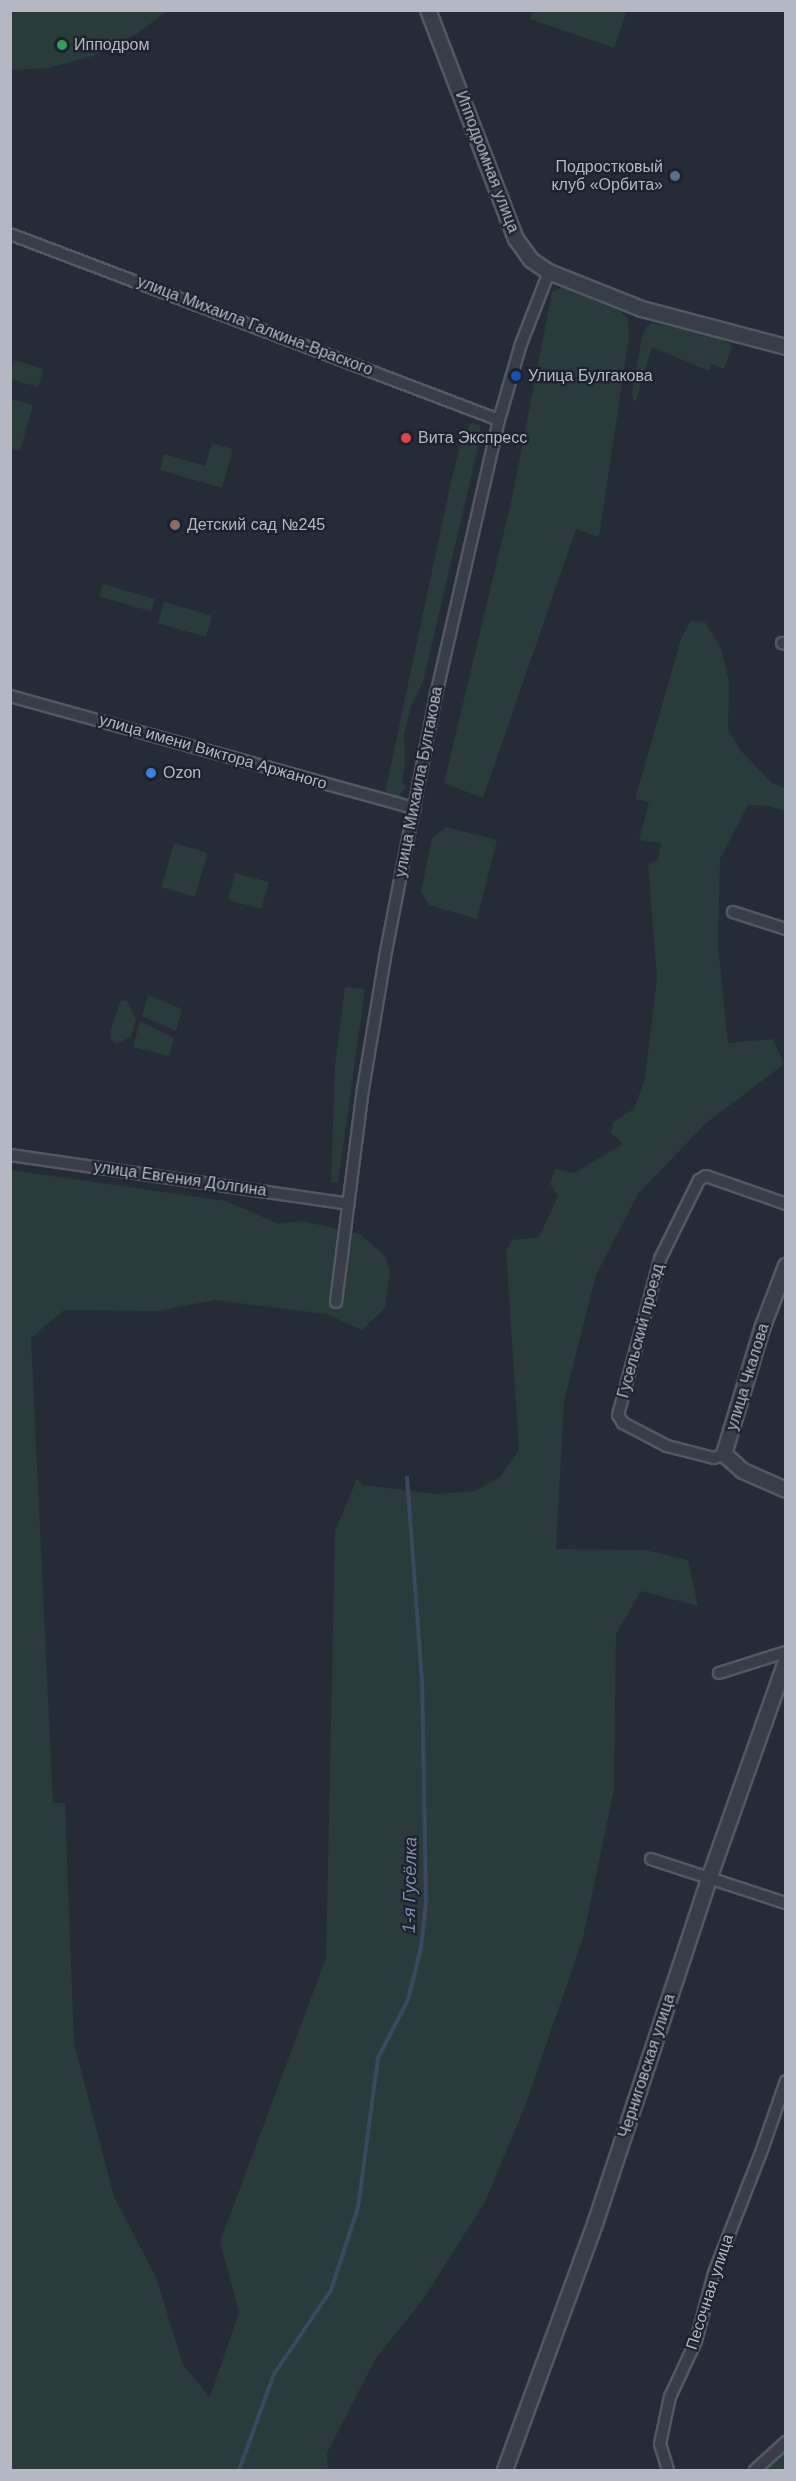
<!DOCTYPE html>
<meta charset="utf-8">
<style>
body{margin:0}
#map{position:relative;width:796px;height:2481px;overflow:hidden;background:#252b37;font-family:Helvetica,sans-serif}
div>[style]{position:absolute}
.green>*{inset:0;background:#2a3b3c;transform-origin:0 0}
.stream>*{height:4px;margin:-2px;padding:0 2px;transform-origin:2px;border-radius:2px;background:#3c485e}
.roads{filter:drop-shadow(2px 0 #535862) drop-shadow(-2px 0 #535862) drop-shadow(0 2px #535862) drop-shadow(0 -2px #535862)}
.minor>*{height:10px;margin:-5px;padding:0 5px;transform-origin:5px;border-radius:5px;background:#383d48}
.tertiary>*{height:14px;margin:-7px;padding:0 7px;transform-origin:7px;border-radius:7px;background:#383d48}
.dots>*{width:16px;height:16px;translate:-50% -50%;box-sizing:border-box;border:3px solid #1d222c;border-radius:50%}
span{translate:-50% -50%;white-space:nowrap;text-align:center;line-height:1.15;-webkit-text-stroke:4.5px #1d222c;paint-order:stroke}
.poi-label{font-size:16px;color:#b3b8c4}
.left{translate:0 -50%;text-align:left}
.right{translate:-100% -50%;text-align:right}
.street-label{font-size:16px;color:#b3b8c4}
.water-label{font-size:18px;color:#7e8da8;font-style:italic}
.frame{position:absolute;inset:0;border:12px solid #b3b8c4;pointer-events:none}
</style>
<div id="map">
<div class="green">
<div style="clip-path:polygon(10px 11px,11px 10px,167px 11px,135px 35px,93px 56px,48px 68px,11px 70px)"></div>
<div style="clip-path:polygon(533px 11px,533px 10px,627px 11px,614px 48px,530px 19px)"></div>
<div style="clip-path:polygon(562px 287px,620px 311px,628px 319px,629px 336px,599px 537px,576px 529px,483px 798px,444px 783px,512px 498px,552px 292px)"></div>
<div style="clip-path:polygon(652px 323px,722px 337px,732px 347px,724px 369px,712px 364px,709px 371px,652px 347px,635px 403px,632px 393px,642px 337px,647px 326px)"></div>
<div style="left:14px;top:360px;width:31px;height:19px;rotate:17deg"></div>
<div style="clip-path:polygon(10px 399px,33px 405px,20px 451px,11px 448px)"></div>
<div style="clip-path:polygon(471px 423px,480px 425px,481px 435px,423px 682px,411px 706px,404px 735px,405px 765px,402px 781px,406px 787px,397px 798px,388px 797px,385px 793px,450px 486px,461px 442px)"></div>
<div style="clip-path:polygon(212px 443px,233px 449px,222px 488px,160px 470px,164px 454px,205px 466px)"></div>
<div style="left:103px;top:584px;width:54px;height:13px;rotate:16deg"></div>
<div style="left:164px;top:602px;width:50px;height:22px;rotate:16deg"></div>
<div style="clip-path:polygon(691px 620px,705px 622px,721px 648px,729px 682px,728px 730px,742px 752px,772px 783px,785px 788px,785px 811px,769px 806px,748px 805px,720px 859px,718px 946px,728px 1043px,773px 1039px,784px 1064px,706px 1123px,638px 1194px,596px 1275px,564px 1401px,556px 1549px,645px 1550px,688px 1560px,698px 1606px,641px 1591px,616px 1634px,614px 1789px,583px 1938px,525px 2106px,485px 2202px,422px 2301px,376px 2358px,327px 2453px,328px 2470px,11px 2470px,10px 1170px,226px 1201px,279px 1224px,302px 1221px,360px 1234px,386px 1257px,390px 1272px,385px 1308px,362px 1330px,326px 1314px,215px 1300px,158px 1311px,64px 1310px,31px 1338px,53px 1803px,65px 1803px,74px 2043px,114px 2197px,156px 2277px,183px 2365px,210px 2397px,239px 2312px,220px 2242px,326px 1958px,335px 1531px,357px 1479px,363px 1485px,436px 1494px,475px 1491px,500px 1477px,519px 1450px,506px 1250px,512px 1240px,539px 1237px,558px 1196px,550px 1184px,555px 1169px,574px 1173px,623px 1144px,611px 1133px,613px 1122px,634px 1109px,645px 1078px,657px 978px,648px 865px,658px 859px,661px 843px,639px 840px,649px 802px,635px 799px,681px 639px)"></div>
<div style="clip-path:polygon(446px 827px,497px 840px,477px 919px,429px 905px,421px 892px,432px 838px)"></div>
<div style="left:174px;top:843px;width:35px;height:46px;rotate:16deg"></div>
<div style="left:235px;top:873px;width:35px;height:28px;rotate:15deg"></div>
<div style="clip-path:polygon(345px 987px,365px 989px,338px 1183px,331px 1182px,335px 1065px)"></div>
<div style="clip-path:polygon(148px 995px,182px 1009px,176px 1031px,142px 1016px)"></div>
<div style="clip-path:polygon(121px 1000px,127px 1001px,136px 1019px,131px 1037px,116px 1044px,111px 1040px,110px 1032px)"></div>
<div style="clip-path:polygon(140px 1021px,174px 1038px,169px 1056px,133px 1047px)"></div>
<div style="clip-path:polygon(785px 2447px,785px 2470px,760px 2470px)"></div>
</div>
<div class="stream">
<div style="left:239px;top:2470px;width:102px;rotate:-70deg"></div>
<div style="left:274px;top:2374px;width:102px;rotate:-55.8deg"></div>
<div style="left:331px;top:2290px;width:86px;rotate:-71.8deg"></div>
<div style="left:358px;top:2208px;width:151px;rotate:-82.4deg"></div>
<div style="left:378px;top:2058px;width:65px;rotate:-62.7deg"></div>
<div style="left:408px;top:2000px;width:54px;rotate:-76deg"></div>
<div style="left:421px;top:1948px;width:46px;rotate:-83.8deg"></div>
<div style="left:426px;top:1902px;width:221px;rotate:-91deg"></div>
<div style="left:422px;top:1681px;width:204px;rotate:-94.2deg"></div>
</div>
<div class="roads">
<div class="minor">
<div style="left:10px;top:234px;width:523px;rotate:20.83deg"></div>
<div style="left:782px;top:643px;width:4px;rotate:14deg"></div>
<div style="left:10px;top:696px;width:420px;rotate:15.5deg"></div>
<div style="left:733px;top:912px;width:56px;rotate:17.8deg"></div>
<div style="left:10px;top:1155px;width:342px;rotate:8.2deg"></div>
<div style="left:336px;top:1302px;width:215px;rotate:-82.8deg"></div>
<div style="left:363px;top:1089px;width:134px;rotate:-80.5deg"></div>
<div style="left:385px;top:957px;width:267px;rotate:-79deg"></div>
<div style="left:436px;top:695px;width:282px;rotate:-77.1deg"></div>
<div style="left:499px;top:420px;width:79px;rotate:-73.9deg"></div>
<div style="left:521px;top:344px;width:77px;rotate:-68.7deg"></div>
<div style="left:724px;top:1454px;width:11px;rotate:158deg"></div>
<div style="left:714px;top:1458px;width:49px;rotate:-165.7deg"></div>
<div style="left:667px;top:1446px;width:50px;rotate:-152.4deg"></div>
<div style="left:623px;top:1423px;width:9px;rotate:-122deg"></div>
<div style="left:618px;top:1415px;width:162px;rotate:-74.9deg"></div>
<div style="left:660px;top:1259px;width:88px;rotate:-63.7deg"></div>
<div style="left:699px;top:1180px;width:8px;rotate:-30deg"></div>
<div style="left:706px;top:1176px;width:85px;rotate:19.3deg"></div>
<div style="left:719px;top:1673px;width:70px;rotate:-17.4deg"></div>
<div style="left:651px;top:1859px;width:142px;rotate:18.1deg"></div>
<div style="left:668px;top:2470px;width:27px;rotate:-107deg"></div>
<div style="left:660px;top:2444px;width:48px;rotate:-78deg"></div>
<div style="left:670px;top:2397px;width:62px;rotate:-65.1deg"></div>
<div style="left:696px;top:2341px;width:70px;rotate:-75.2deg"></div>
<div style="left:714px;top:2273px;width:135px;rotate:-68.7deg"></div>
<div style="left:763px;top:2147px;width:70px;rotate:-70.8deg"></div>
<div style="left:755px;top:2470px;width:42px;rotate:-42.1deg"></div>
</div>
<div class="tertiary">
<div style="left:428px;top:10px;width:245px;rotate:69deg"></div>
<div style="left:516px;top:239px;width:26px;rotate:54deg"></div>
<div style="left:531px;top:260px;width:22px;rotate:34deg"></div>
<div style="left:549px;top:272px;width:100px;rotate:21.7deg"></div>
<div style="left:642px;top:309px;width:149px;rotate:14.8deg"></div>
<div style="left:786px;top:1266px;width:67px;rotate:110.9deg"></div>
<div style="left:762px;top:1329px;width:131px;rotate:106.9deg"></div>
<div style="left:724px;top:1454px;width:25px;rotate:42deg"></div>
<div style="left:743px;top:1471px;width:47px;rotate:23.8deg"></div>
<div style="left:505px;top:2470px;width:262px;rotate:-69.9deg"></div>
<div style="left:595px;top:2224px;width:363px;rotate:-71.7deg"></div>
<div style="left:709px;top:1879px;width:231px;rotate:-70.5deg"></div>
</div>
</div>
<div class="dots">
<div style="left:62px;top:45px;background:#2e9e5b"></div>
<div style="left:675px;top:176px;background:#5c6f8a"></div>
<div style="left:516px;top:376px;background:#1a4fb4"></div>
<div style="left:406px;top:438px;background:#e0444e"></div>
<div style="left:175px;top:525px;background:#8d6e63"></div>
<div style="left:151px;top:773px;background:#3f7fe0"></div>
</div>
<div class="poi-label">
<span class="left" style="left:74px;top:45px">Ипподром</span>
<span class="right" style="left:663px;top:176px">Подростковый<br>клуб «Орбита»</span>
<span class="left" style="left:528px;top:376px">Улица Булгакова</span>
<span class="left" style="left:418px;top:438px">Вита Экспресс</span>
<span class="left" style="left:187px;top:525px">Детский сад №245</span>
<span class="left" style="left:163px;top:773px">Ozon</span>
</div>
<div class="street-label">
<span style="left:487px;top:162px;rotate:69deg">Ипподромная улица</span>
<span style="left:255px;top:326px;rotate:21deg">улица Михаила Галкина-Враского</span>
<span style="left:213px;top:752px;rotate:16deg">улица имени Виктора Аржаного</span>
<span style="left:419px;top:782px;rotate:-79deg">улица Михаила Булгакова</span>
<span style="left:180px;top:1179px;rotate:8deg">улица Евгения Долгина</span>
<span style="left:641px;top:1331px;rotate:-75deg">Гусельский проезд</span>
<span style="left:748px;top:1377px;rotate:-73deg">улица Чкалова</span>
<span style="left:647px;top:2066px;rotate:-72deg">Черниговская улица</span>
<span style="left:710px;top:2292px;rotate:-72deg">Песочная улица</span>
</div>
<div class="water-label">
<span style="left:410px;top:1885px;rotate:-89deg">1-я Гусёлка</span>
</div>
<div class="frame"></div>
</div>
